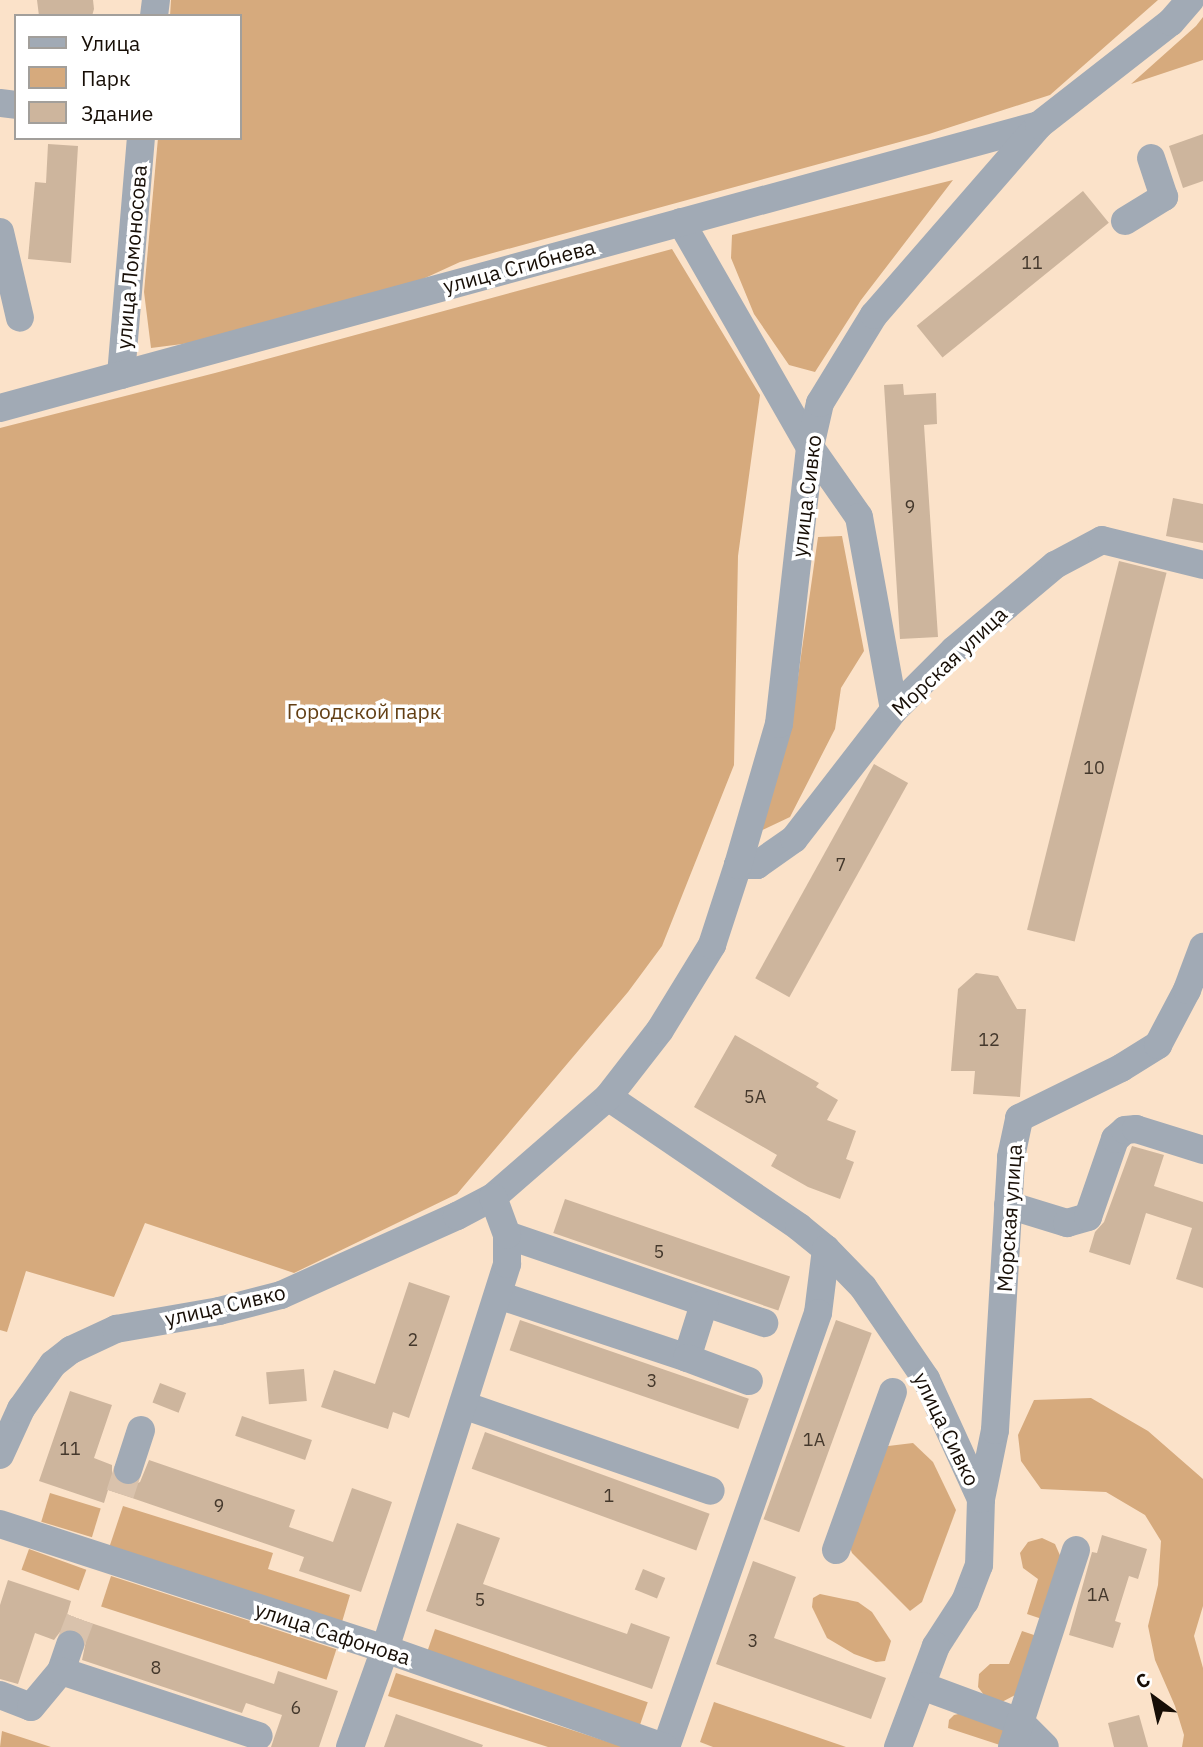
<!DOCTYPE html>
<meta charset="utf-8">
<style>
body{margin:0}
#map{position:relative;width:1203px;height:1747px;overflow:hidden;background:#fbe2c9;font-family:"IBM Plex Sans",sans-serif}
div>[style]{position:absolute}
.green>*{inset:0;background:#d6aa7d;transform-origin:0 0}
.building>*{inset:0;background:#cdb59d;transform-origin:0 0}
.minor-tunnel>*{height:28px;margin-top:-14px;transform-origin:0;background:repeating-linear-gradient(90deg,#d9c2ac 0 28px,transparent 0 42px)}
.minor>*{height:28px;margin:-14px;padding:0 14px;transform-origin:14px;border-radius:14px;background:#a1aab5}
span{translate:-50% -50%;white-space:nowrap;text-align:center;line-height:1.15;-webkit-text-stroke:7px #fff;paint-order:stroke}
.number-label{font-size:18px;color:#44382c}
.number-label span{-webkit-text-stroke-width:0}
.street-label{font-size:21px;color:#170e06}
.park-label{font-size:21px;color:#633f14}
.legend{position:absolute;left:14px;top:14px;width:228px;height:126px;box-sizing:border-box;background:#fff;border:2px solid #a29f9b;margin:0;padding:9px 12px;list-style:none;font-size:21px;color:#170e06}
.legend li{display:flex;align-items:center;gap:14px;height:35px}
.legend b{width:35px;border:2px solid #a29f9b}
.north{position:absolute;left:1119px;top:1663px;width:70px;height:70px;-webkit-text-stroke:5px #fff;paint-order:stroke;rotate:327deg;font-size:19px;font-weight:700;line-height:28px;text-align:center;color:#170e06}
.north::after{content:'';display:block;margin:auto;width:24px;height:32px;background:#170e06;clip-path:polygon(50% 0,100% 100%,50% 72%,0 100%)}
</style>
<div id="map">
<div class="green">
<div style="clip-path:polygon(171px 0,1158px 0,1050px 95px,929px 134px,460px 262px,412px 284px,206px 341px,151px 348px,144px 292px,158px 138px,240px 138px,240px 16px,170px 16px)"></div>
<div style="clip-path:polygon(1203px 17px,1203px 60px,1131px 84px,1196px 26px)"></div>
<div style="clip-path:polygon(953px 180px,861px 300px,815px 372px,789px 365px,754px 314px,731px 258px,732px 235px)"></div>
<div style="clip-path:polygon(672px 249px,760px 395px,738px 556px,734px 765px,662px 946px,628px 992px,457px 1194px,294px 1273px,145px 1223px,114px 1297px,26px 1271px,7px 1332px,0 1330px,0 428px,215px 373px)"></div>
<div style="clip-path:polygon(842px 536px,864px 651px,841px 688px,835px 729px,790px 817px,756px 833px,792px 719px,818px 537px)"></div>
<div style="clip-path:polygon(1091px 1398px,1148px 1431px,1203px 1479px,1203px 1606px,1194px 1636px,1203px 1668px,1203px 1747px,1182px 1747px,1184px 1735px,1175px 1706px,1155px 1660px,1148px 1626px,1158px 1585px,1161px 1541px,1145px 1515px,1106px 1492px,1041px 1489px,1021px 1461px,1018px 1435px,1034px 1400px)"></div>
<div style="clip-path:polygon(913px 1443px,933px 1462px,956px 1510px,922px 1602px,910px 1611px,852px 1553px,845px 1535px,880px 1447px)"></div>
<div style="left:50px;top:1493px;width:53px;height:30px;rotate:17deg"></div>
<div style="clip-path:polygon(123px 1506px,273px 1553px,268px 1569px,350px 1595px,342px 1622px,109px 1548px)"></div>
<div style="clip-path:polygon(1042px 1538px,1055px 1544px,1062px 1560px,1042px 1619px,1027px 1614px,1038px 1579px,1023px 1568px,1020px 1553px,1028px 1542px)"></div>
<div style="left:29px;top:1549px;width:61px;height:22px;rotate:20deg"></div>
<div style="left:111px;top:1576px;width:237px;height:32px;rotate:18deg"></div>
<div style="clip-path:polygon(820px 1594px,858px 1602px,872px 1612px,891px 1641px,885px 1661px,876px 1662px,854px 1654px,827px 1638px,812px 1607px,813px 1598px)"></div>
<div style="left:435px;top:1629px;width:225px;height:25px;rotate:19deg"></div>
<div style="clip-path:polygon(1022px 1631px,1037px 1636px,1017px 1694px,1000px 1703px,987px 1699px,978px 1687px,979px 1674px,990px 1664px,1009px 1664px)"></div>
<div style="clip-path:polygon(396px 1673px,624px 1747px,548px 1747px,388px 1696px)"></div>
<div style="clip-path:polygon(714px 1702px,846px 1747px,713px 1747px,700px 1742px)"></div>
<div style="clip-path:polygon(971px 1711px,1003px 1730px,1006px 1747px,948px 1728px,949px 1720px,954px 1715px)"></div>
<div style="clip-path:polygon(2px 1731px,51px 1747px,0 1747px)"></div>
</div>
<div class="building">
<div style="clip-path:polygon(37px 0,93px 0,94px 9px,92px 16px,39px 16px)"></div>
<div style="clip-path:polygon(1203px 134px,1203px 181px,1183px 188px,1169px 146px)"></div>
<div style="clip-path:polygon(48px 144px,78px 146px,71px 263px,28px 259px,35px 182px,46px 183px)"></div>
<div style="left:1083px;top:191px;width:41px;height:214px;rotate:51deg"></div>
<div style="clip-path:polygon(903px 384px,904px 395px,936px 393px,937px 424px,924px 425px,938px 637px,900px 639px,884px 385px)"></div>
<div style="clip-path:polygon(1173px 498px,1203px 504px,1203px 543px,1166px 536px)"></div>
<div style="left:1119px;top:561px;width:49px;height:380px;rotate:14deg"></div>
<div style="left:874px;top:764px;width:39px;height:245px;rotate:29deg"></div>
<div style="clip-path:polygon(976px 973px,998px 976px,1017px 1009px,1026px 1009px,1020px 1097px,973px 1094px,975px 1071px,951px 1071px,958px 989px)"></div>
<div style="clip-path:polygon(735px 1035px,819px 1083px,816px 1087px,838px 1100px,827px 1120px,856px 1131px,846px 1159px,854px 1162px,840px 1199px,808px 1187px,771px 1166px,777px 1155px,694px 1107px)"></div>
<div style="clip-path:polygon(1132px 1146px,1164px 1155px,1154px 1186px,1203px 1202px,1203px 1288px,1176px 1279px,1192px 1228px,1146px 1213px,1130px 1265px,1089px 1252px,1095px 1232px,1104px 1222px)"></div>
<div style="left:565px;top:1199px;width:238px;height:36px;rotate:19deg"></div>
<div style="clip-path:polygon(409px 1282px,450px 1296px,409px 1418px,393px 1412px,388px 1429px,321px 1407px,334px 1370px,375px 1384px)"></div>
<div style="left:520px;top:1320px;width:242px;height:32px;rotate:19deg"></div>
<div style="left:836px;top:1320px;width:38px;height:212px;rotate:20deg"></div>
<div style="left:304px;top:1369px;width:32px;height:38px;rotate:85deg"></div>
<div style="left:160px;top:1383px;width:28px;height:21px;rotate:21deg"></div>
<div style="clip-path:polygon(70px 1391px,112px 1405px,94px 1458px,112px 1465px,112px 1474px,122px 1486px,132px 1486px,140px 1482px,149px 1460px,295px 1510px,289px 1527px,333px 1542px,352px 1488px,392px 1502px,361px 1592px,299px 1571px,304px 1557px,132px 1498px,108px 1490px,104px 1503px,39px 1481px)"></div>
<div style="left:242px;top:1416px;width:74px;height:21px;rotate:19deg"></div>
<div style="left:485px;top:1432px;width:239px;height:39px;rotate:20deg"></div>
<div style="clip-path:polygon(457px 1523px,500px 1538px,483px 1584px,627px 1634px,631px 1623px,670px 1637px,652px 1689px,426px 1611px)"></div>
<div style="clip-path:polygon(1102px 1535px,1147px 1549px,1138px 1579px,1129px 1576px,1115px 1621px,1121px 1623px,1113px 1648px,1069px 1635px,1092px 1552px,1097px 1553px)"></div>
<div style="clip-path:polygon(753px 1561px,796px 1577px,774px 1638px,886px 1678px,871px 1719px,716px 1664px)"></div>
<div style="left:643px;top:1569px;width:24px;height:22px;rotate:22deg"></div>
<div style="clip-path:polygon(8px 1580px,71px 1601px,67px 1615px,274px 1684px,278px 1671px,338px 1691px,319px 1747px,271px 1747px,282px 1715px,246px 1703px,242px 1713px,82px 1660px,86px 1641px,75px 1629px,60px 1632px,54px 1640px,35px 1633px,18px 1684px,0 1679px,0 1605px)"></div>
<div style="clip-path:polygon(396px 1714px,483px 1745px,482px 1747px,384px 1747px)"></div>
<div style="clip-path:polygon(1139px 1715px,1148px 1747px,1114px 1747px,1108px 1723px)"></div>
</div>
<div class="minor-tunnel">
<div style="left:120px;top:1494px;width:25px;rotate:-72deg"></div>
<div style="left:70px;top:1645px;width:28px;rotate:-69deg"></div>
</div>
<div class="minor">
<div style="left:154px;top:16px;width:16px;rotate:-83deg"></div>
<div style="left:0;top:103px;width:16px;rotate:7deg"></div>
<div style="left:1125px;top:221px;width:46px;rotate:-31.6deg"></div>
<div style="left:1164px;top:197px;width:41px;rotate:-108.4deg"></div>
<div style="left:681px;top:222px;width:259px;rotate:60.2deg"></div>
<div style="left:810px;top:447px;width:85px;rotate:55deg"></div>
<div style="left:859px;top:517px;width:196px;rotate:79.7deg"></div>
<div style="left:0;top:232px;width:88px;rotate:76.9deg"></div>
<div style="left:121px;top:375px;width:238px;rotate:-85.2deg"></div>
<div style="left:0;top:408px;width:1077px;rotate:-15.24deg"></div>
<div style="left:738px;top:865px;width:19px"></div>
<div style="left:757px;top:865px;width:45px;rotate:-35.1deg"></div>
<div style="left:794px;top:839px;width:163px;rotate:-52.2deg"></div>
<div style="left:894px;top:710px;width:85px;rotate:-45deg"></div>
<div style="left:954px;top:650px;width:132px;rotate:-40.1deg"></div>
<div style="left:1055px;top:565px;width:53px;rotate:-28deg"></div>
<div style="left:1102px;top:540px;width:104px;rotate:13.9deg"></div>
<div style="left:608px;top:1097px;width:231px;rotate:34.2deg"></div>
<div style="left:799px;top:1227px;width:35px;rotate:39deg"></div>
<div style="left:826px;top:1249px;width:64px;rotate:97.1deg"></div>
<div style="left:818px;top:1313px;width:460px;rotate:109.3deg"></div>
<div style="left:1008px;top:1205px;width:62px;rotate:17deg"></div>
<div style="left:1067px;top:1223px;width:22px;rotate:-16deg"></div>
<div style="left:1088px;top:1217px;width:83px;rotate:-70.9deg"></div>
<div style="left:1115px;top:1139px;width:13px;rotate:-42deg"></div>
<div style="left:1125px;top:1130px;width:11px;rotate:-5deg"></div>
<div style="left:1136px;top:1129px;width:70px;rotate:17.4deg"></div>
<div style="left:507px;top:1235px;width:272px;rotate:18.9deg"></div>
<div style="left:826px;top:1249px;width:53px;rotate:45.8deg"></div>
<div style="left:863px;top:1287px;width:112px;rotate:55.6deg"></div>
<div style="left:926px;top:1379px;width:132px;rotate:65.4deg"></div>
<div style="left:981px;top:1499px;width:66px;rotate:91.7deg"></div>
<div style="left:979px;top:1565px;width:39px;rotate:111deg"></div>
<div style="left:965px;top:1601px;width:54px;rotate:122.8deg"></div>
<div style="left:936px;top:1646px;width:108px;rotate:110.6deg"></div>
<div style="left:498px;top:1295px;width:199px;rotate:18.4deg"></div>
<div style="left:687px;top:1358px;width:57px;rotate:-72.5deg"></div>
<div style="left:687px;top:1358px;width:66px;rotate:20.4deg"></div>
<div style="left:463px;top:1405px;width:262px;rotate:19.1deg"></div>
<div style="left:0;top:1455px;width:51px;rotate:-65.5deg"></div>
<div style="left:21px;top:1409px;width:55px;rotate:-54.6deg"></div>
<div style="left:53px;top:1364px;width:23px;rotate:-38deg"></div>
<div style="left:71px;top:1350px;width:50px;rotate:-25deg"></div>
<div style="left:116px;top:1329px;width:105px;rotate:-9.9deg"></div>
<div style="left:219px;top:1311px;width:64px;rotate:-14.5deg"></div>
<div style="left:281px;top:1295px;width:193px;rotate:-24.2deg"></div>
<div style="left:457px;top:1216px;width:41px;rotate:-27.8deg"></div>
<div style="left:493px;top:1197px;width:152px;rotate:-41deg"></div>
<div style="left:608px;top:1097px;width:85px;rotate:-52.2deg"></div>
<div style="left:660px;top:1030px;width:100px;rotate:-58.5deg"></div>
<div style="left:712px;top:945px;width:84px;rotate:-72deg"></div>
<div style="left:738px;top:865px;width:147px;rotate:-73.8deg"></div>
<div style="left:779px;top:724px;width:279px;rotate:-83.6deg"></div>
<div style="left:810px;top:447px;width:45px;rotate:-77.2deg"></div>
<div style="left:820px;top:403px;width:103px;rotate:-58.5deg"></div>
<div style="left:874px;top:315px;width:252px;rotate:-49deg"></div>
<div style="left:1039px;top:125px;width:167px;rotate:-38deg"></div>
<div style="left:1171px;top:22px;width:29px;rotate:-49deg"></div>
<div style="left:128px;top:1470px;width:42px;rotate:-72deg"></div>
<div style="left:981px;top:1499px;width:70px;rotate:-78.5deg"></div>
<div style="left:995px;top:1430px;width:273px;rotate:-86.6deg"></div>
<div style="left:1011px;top:1157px;width:40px;rotate:-78deg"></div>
<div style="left:1019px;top:1118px;width:114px;rotate:-26.1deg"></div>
<div style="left:1121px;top:1068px;width:44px;rotate:-31.9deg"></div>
<div style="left:1158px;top:1045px;width:62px;rotate:-62.2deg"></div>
<div style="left:1187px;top:990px;width:46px;rotate:-69.6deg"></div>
<div style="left:0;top:1524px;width:405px;rotate:18deg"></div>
<div style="left:385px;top:1649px;width:296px;rotate:19.4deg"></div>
<div style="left:836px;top:1550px;width:168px;rotate:-70.2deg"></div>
<div style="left:61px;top:1671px;width:28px;rotate:-71deg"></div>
<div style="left:922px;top:1686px;width:104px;rotate:20.2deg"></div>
<div style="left:1020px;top:1722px;width:35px;rotate:45deg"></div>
<div style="left:0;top:1695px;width:33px;rotate:21deg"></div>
<div style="left:31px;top:1707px;width:47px;rotate:-50.2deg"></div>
<div style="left:61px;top:1671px;width:208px;rotate:18.2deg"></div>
<div style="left:350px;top:1747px;width:104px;rotate:-70.3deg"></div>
<div style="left:385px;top:1649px;width:404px;rotate:-72.4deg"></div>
<div style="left:507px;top:1264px;width:29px;rotate:-90deg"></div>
<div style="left:507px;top:1235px;width:40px;rotate:-110.2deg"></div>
<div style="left:1012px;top:1747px;width:207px;rotate:-72deg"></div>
</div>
<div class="number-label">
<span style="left:1032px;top:263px">11</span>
<span style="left:910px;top:507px">9</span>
<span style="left:1094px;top:768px">10</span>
<span style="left:841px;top:865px">7</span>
<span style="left:989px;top:1040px">12</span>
<span style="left:755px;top:1097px">5А</span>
<span style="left:659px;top:1252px">5</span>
<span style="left:413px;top:1340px">2</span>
<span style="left:652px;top:1381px">3</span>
<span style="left:814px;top:1440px">1А</span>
<span style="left:70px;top:1449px">11</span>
<span style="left:609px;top:1496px">1</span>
<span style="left:219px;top:1506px">9</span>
<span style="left:1098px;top:1595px">1А</span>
<span style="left:480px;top:1600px">5</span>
<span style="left:753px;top:1641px">3</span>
<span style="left:156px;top:1668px">8</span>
<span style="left:296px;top:1708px">6</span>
</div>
<div class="street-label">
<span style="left:131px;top:257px;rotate:-85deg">улица Ломоносова</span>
<span style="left:519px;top:266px;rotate:-15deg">улица Сгибнева</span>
<span style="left:806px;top:496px;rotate:-83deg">улица Сивко</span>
<span style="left:949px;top:661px;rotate:-43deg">Морская улица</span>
<span style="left:1009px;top:1218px;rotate:-86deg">Морская улица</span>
<span style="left:225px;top:1305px;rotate:-13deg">улица Сивко</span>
<span style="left:947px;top:1429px;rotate:64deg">улица Сивко</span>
<span style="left:333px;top:1633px;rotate:18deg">улица Сафонова</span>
</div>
<div class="park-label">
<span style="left:364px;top:711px">Городской парк</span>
</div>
<ul class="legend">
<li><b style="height:9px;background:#a1aab5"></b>Улица</li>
<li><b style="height:19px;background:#d6aa7d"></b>Парк</li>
<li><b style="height:19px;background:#cdb59d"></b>Здание</li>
</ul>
<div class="north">С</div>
</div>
